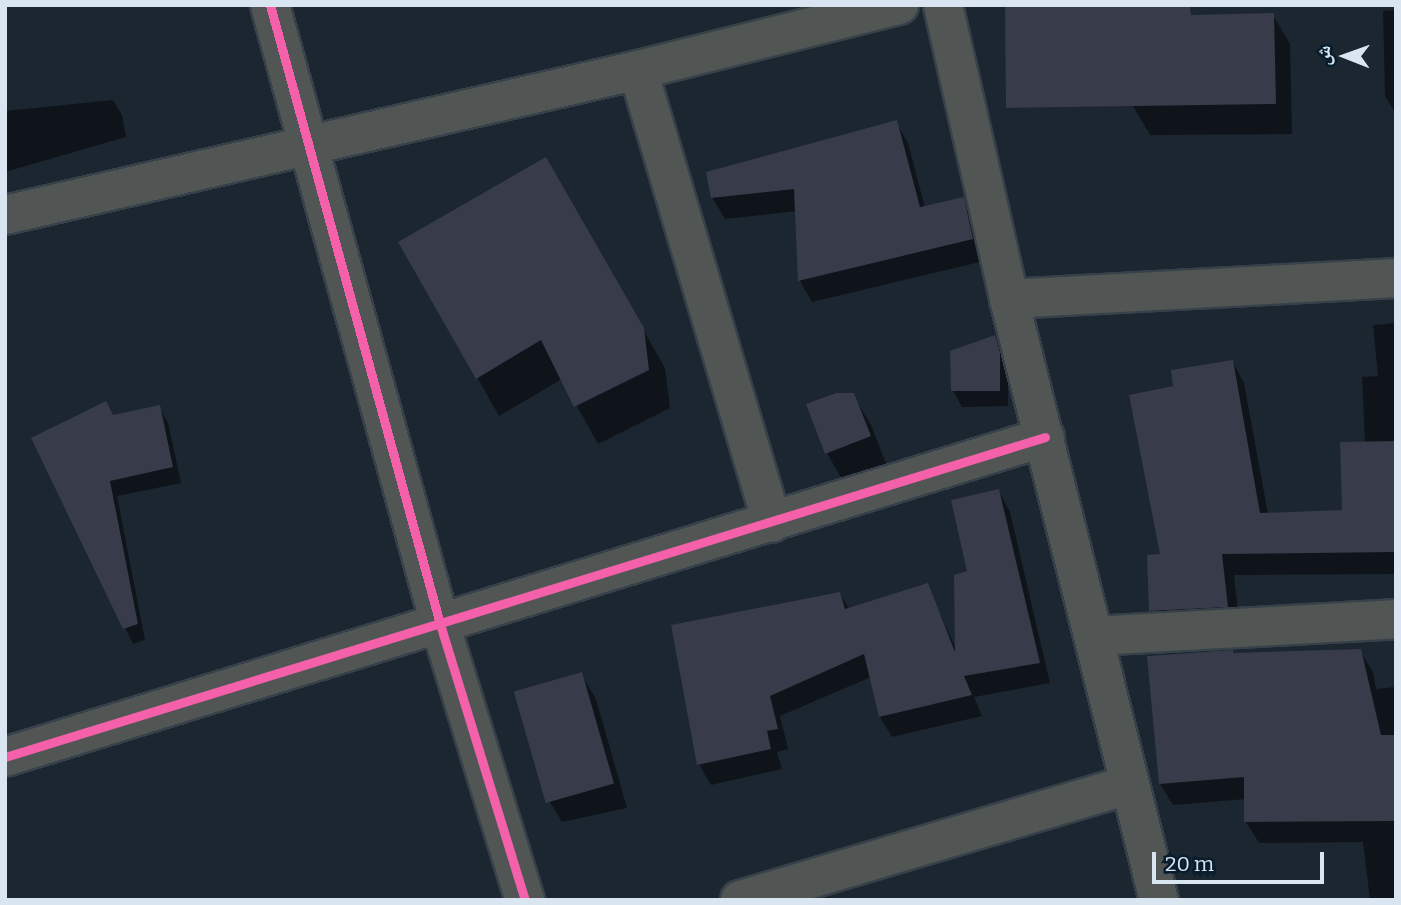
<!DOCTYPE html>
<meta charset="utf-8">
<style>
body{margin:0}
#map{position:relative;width:1401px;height:905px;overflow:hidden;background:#1b2630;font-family:Bitter,"Noto Naskh Arabic",serif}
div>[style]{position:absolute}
.shadow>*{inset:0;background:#0007}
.building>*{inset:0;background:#383b49;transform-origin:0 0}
.roads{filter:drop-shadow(2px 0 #374149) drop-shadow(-2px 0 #374149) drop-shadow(0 2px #374149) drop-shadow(0 -2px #374149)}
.street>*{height:38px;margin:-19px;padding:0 19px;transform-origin:19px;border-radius:19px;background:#515654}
.cycleway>*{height:9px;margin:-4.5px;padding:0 4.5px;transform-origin:4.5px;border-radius:4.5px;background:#f560ab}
span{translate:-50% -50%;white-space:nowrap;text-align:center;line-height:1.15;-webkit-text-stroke:7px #081d2e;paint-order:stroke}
.frame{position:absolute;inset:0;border:7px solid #d9e6f2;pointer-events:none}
.north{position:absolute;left:1310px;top:21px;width:70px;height:70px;-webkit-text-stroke:5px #081d2e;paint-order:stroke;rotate:271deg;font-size:19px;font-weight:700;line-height:28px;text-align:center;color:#d9e6f2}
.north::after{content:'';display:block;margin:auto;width:24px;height:32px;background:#d9e6f2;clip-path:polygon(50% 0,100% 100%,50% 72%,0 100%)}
.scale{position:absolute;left:1152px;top:852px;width:172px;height:32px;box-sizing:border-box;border:4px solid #d9e6f2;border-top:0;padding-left:9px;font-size:21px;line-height:24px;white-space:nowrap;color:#d9e6f2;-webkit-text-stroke:5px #081d2e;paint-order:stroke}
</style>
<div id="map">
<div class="shadow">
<div style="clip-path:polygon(1396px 10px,1396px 114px,1385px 96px,1383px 11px)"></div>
<div style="clip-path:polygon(1273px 15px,1290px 44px,1292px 134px,1150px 135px,1133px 106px)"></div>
<div style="clip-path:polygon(113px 100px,122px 115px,126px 137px,5px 172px,5px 111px)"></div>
<div style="clip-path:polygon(896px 122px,908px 143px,925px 208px,963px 199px,975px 221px,984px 261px,812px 302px,800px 281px,797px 211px,725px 219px,712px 197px)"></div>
<div style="clip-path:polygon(546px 159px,665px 368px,670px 408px,598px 444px,562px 379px,499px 416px,401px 242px)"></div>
<div style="clip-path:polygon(1396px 323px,1396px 574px,1234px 575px,1240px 628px,1163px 632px,1150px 611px,1162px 556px,1175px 388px,1232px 361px,1244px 383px,1268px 514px,1344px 512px,1365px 443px,1362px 377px,1378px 376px,1373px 325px)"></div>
<div style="clip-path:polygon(995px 337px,1008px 369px,1008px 406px,962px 407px,953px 391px,952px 353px)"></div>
<div style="clip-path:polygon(853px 395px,871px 425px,887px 466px,844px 483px,827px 453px)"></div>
<div style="clip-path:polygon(159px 407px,168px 423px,181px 483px,117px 496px,145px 640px,133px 644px,33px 439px)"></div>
<div style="clip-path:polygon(999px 491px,1010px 512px,1050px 683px,974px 697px,982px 716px,892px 737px,880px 717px,871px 677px,780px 716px,788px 749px,777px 752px,782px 769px,711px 785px,699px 764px,840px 594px,849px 609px,927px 585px,956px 649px,969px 572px)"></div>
<div style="clip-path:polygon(1360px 651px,1373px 672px,1376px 689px,1396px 687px,1396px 900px,1370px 900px,1363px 842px,1259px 843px,1246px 822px,1246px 799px,1173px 805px,1160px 784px,1234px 655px)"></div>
<div style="clip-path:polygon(581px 674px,596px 699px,627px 808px,562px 822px,547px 797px)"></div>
</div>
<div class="building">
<div style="clip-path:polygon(1005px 5px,1190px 5px,1191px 15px,1274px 13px,1276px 104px,1006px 108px)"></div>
<div style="clip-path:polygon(897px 120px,920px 207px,964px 197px,973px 239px,798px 281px,794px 189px,711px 198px,706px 172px)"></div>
<div style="clip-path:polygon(546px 157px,644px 328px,649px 370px,574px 407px,541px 340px,476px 379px,398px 242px)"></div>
<div style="clip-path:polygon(995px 335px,1000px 352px,1000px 391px,951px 391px,950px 351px)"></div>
<div style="clip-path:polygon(1233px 360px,1260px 513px,1342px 510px,1340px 442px,1396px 441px,1396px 552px,1222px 554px,1228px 607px,1149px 611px,1147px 555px,1160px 554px,1129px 395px,1173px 386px,1171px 370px)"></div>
<div style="clip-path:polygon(836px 393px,854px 393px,871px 436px,825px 454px,806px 404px)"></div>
<div style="clip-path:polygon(106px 401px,113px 415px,160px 405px,173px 467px,110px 481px,138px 624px,123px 629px,31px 438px)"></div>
<div style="clip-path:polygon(999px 489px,1040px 663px,964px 676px,972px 695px,879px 717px,864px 654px,770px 696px,778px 729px,767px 731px,771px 749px,697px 765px,671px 625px,840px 592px,845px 609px,928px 583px,955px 652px,954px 575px,967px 571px,951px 500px)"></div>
<div style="clip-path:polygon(1361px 649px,1381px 735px,1396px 735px,1396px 821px,1244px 822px,1244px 777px,1159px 784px,1147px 656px,1233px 650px,1233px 653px)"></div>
<div style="left:582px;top:672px;width:116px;height:71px;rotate:74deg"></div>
</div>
<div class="roads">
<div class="street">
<div style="left:270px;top:5px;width:642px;rotate:74.64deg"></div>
<div style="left:440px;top:624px;width:289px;rotate:72.9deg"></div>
<div style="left:943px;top:5px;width:301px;rotate:77.3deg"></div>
<div style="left:1009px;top:299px;width:619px;rotate:75.99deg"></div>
<div style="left:638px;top:70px;width:472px;rotate:73.5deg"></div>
<div style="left:5px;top:215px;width:649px;rotate:-12.9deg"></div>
<div style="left:638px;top:70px;width:269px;rotate:-14deg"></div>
<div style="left:1009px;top:299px;width:388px;rotate:-3.1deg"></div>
<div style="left:1095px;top:636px;width:301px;rotate:-3.2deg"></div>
<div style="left:5px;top:757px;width:1088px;rotate:-17.1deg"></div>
<div style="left:740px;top:900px;width:406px;rotate:-16.5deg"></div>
</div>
</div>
<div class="cycleway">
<div style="left:270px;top:5px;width:642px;rotate:74.64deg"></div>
<div style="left:440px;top:624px;width:289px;rotate:72.9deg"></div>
<div style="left:5px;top:757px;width:1088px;rotate:-17.1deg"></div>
</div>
<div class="frame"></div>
<div class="north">ش</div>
<div class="scale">20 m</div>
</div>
